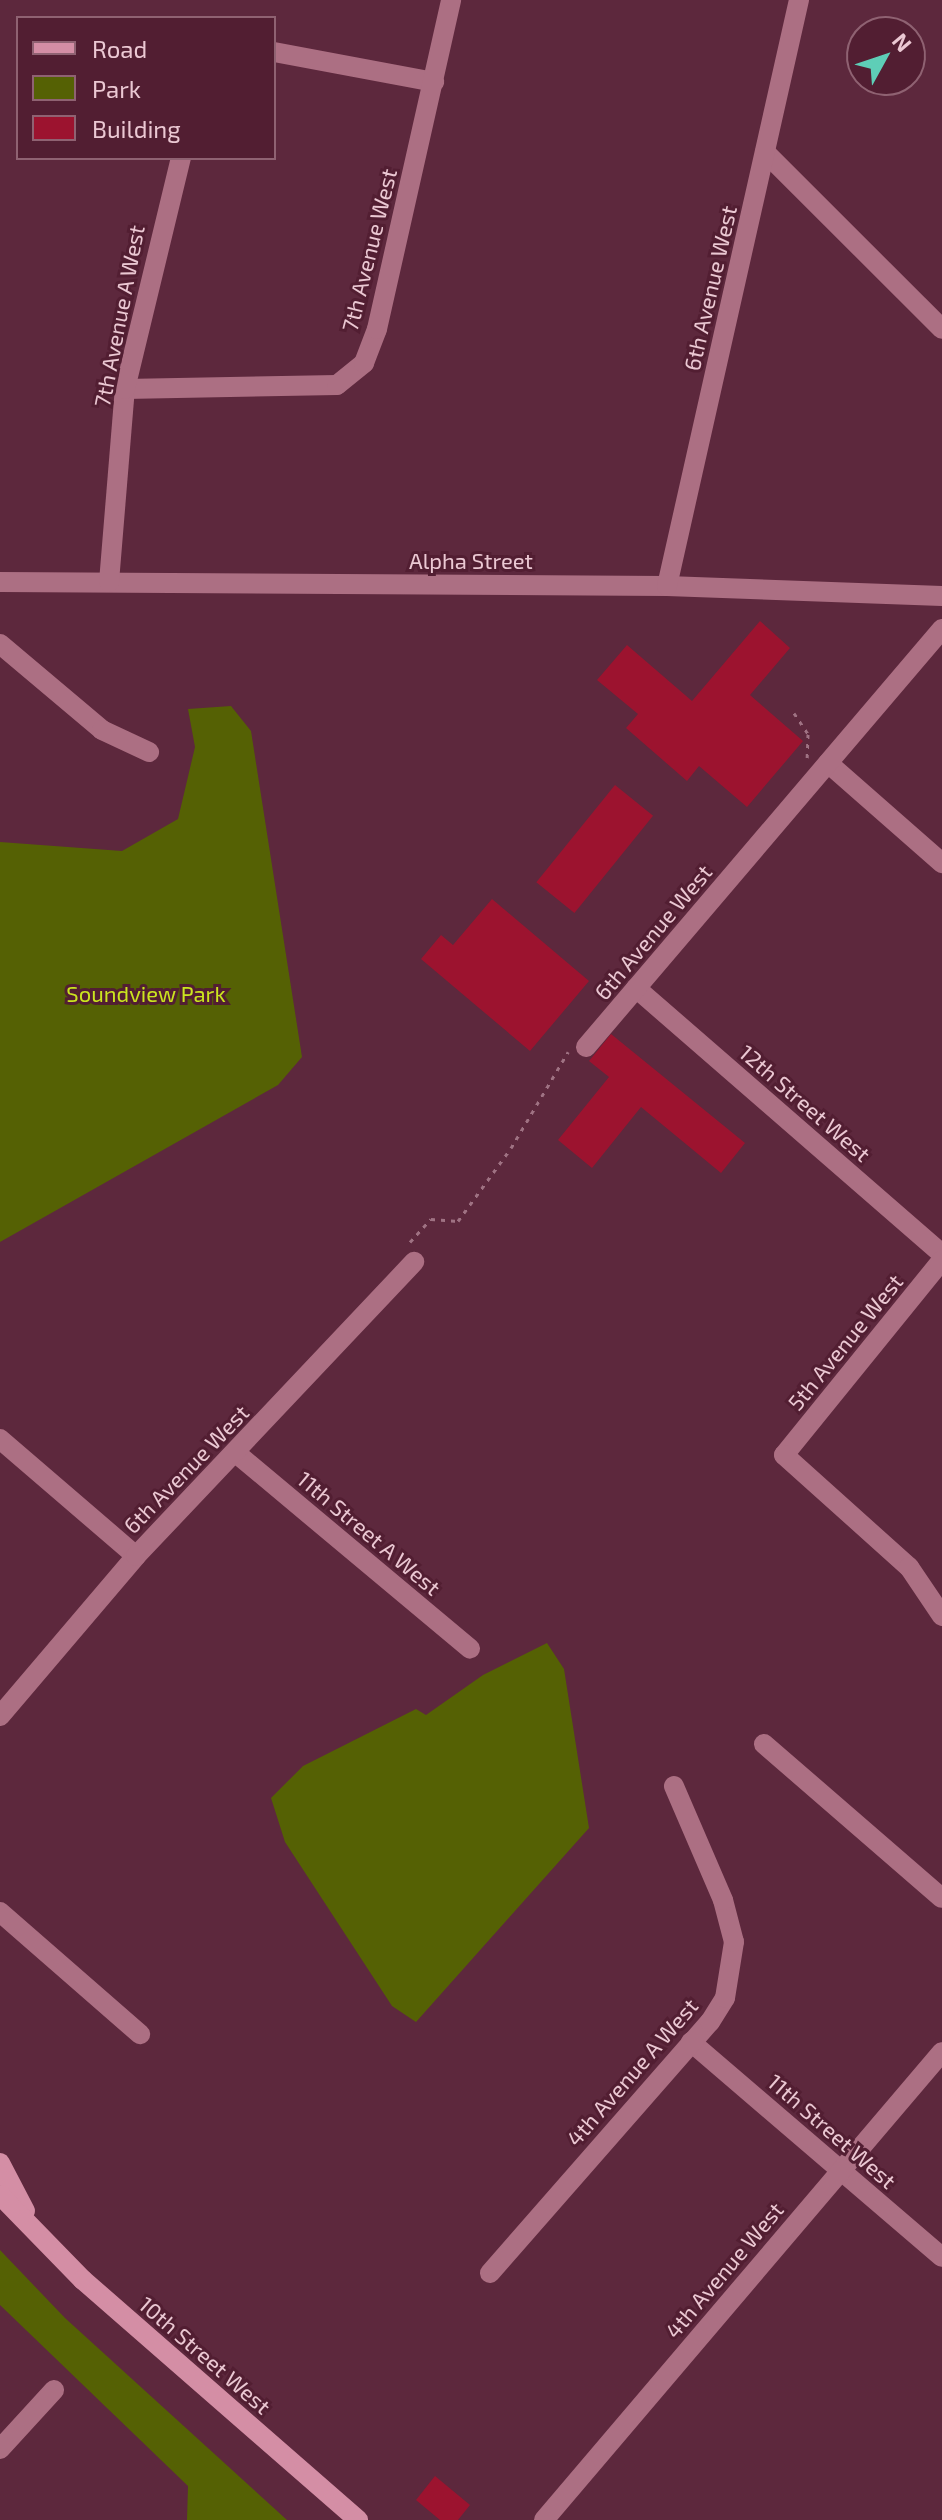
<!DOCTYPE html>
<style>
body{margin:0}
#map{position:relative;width:942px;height:2520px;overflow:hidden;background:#5d283d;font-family:"Exo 2",sans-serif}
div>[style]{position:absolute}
.green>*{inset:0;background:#556104}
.building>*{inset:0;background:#9c132f;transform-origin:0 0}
.path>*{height:3px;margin-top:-1.5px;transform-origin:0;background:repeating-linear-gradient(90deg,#9f7283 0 4px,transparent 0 10px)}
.minor>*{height:20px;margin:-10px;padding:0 10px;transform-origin:10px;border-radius:10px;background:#ac6f83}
.major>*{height:20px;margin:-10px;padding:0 10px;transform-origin:10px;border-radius:10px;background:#d48ea5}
span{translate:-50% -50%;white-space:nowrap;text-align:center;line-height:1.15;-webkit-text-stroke:6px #521e32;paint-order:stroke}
.street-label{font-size:22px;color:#ebc8d3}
.park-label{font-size:22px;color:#cbe51f}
.legend{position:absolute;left:16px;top:16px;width:260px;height:144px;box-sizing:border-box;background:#521e32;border:2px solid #8f6272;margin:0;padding:10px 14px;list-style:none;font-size:24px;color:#ebc8d3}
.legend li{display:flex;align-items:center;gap:16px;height:40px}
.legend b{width:40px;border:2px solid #8f6272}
.north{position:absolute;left:846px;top:16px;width:80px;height:80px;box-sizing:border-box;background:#521e32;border:2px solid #8f6272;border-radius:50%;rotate:50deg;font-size:22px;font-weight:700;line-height:32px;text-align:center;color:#ebc8d3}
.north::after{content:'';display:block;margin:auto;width:28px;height:36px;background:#5eceb7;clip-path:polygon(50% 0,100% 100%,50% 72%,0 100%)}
</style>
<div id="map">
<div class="green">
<div style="clip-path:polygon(231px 706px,251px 731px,302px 1057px,278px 1085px,0 1242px,0 842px,122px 851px,178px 819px,195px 747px,188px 709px)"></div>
<div style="clip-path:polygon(547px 1643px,564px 1669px,589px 1828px,416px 2022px,392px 2006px,285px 1842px,271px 1798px,303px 1766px,416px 1709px,426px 1715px,483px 1675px)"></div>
<div style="clip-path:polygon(0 2250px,65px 2318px,287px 2520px,187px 2520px,188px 2486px,0 2305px)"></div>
</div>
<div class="building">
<div style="clip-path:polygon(760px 621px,790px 648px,750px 695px,803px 741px,747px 807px,699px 766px,687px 781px,626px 728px,638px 714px,597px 680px,627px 645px,692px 701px)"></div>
<div style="left:615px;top:785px;width:49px;height:125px;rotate:39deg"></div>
<div style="clip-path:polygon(492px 899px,589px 981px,530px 1051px,421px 959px,441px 935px,453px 945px)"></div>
<div style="clip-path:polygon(611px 1034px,745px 1143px,721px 1173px,641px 1107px,592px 1168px,558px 1140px,609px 1077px,589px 1061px)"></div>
<div style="clip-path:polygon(435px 2476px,470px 2505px,458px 2520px,440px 2520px,416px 2500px)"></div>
</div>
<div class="path">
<div style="left:794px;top:713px;width:25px;rotate:56deg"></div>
<div style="left:808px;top:734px;width:24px;rotate:92deg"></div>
<div style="left:410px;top:1242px;width:31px;rotate:-48deg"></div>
<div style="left:431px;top:1219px;width:27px;rotate:4deg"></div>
<div style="left:458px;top:1221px;width:90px;rotate:-54deg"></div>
<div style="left:511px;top:1148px;width:112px;rotate:-59.3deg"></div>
</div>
<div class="minor">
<div style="left:274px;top:52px;width:163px;rotate:10.6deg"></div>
<div style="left:765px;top:152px;width:250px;rotate:45deg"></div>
<div style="left:125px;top:389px;width:212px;rotate:-1.1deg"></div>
<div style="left:337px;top:385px;width:35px;rotate:-39deg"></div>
<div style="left:364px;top:363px;width:36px;rotate:-69deg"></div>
<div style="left:377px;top:329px;width:337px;rotate:-77.3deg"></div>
<div style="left:0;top:582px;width:667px;rotate:0.34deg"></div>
<div style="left:667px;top:586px;width:275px;rotate:2.1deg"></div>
<div style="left:109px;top:582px;width:194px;rotate:-85.3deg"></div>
<div style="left:125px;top:389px;width:238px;rotate:-76.4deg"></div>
<div style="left:667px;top:586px;width:601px;rotate:-77.31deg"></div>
<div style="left:0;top:644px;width:133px;rotate:40.1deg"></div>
<div style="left:102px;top:730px;width:52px;rotate:25.1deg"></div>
<div style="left:828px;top:763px;width:152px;rotate:41.3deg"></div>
<div style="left:636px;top:988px;width:405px;rotate:41deg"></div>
<div style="left:586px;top:1047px;width:549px;rotate:-49.58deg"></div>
<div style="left:942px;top:1260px;width:251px;rotate:129deg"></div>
<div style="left:784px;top:1455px;width:168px;rotate:41.9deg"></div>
<div style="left:909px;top:1567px;width:59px;rotate:56deg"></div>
<div style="left:0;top:1439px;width:179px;rotate:40.7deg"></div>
<div style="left:236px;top:1453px;width:305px;rotate:39.9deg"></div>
<div style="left:0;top:1716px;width:210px;rotate:-49.6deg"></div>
<div style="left:136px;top:1556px;width:405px;rotate:-46.6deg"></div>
<div style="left:764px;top:1744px;width:235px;rotate:40.9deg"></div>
<div style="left:0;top:1912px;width:186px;rotate:41.1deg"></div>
<div style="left:691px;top:2042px;width:330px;rotate:40.6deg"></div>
<div style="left:490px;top:2273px;width:334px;rotate:-48.8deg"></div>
<div style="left:710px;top:2022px;width:28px;rotate:-58deg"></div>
<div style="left:725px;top:1998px;width:57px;rotate:-80.9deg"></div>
<div style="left:734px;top:1942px;width:43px;rotate:-104.7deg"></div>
<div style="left:723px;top:1900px;width:124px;rotate:-113.3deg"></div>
<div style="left:0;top:2449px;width:80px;rotate:-47.5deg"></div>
<div style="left:544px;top:2520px;width:614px;rotate:-49.62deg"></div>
</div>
<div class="major">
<div style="left:0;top:2163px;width:54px;rotate:62.5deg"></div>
<div style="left:0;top:2195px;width:119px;rotate:45.7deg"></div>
<div style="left:83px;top:2280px;width:365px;rotate:41.1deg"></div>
</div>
<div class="street-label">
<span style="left:369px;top:250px;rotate:-76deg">7th Avenue West</span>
<span style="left:710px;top:288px;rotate:-77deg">6th Avenue West</span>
<span style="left:119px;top:316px;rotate:-79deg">7th Avenue A West</span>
<span style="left:471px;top:561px">Alpha Street</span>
<span style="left:653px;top:932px;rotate:-50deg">6th Avenue West</span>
<span style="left:805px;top:1103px;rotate:41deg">12th Street West</span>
<span style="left:845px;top:1342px;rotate:-51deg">5th Avenue West</span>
<span style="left:186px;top:1469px;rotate:-46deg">6th Avenue West</span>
<span style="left:369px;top:1533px;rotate:40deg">11th Street A West</span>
<span style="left:632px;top:2072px;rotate:-49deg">4th Avenue A West</span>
<span style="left:832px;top:2131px;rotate:41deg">11th Street West</span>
<span style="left:724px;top:2270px;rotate:-50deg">4th Avenue West</span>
<span style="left:205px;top:2355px;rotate:41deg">10th Street West</span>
</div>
<div class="park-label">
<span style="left:146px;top:994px">Soundview Park</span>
</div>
<ul class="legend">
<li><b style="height:10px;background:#d48ea5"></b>Road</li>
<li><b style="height:22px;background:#556104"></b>Park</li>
<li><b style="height:22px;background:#9c132f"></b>Building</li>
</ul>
<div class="north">N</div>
</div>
